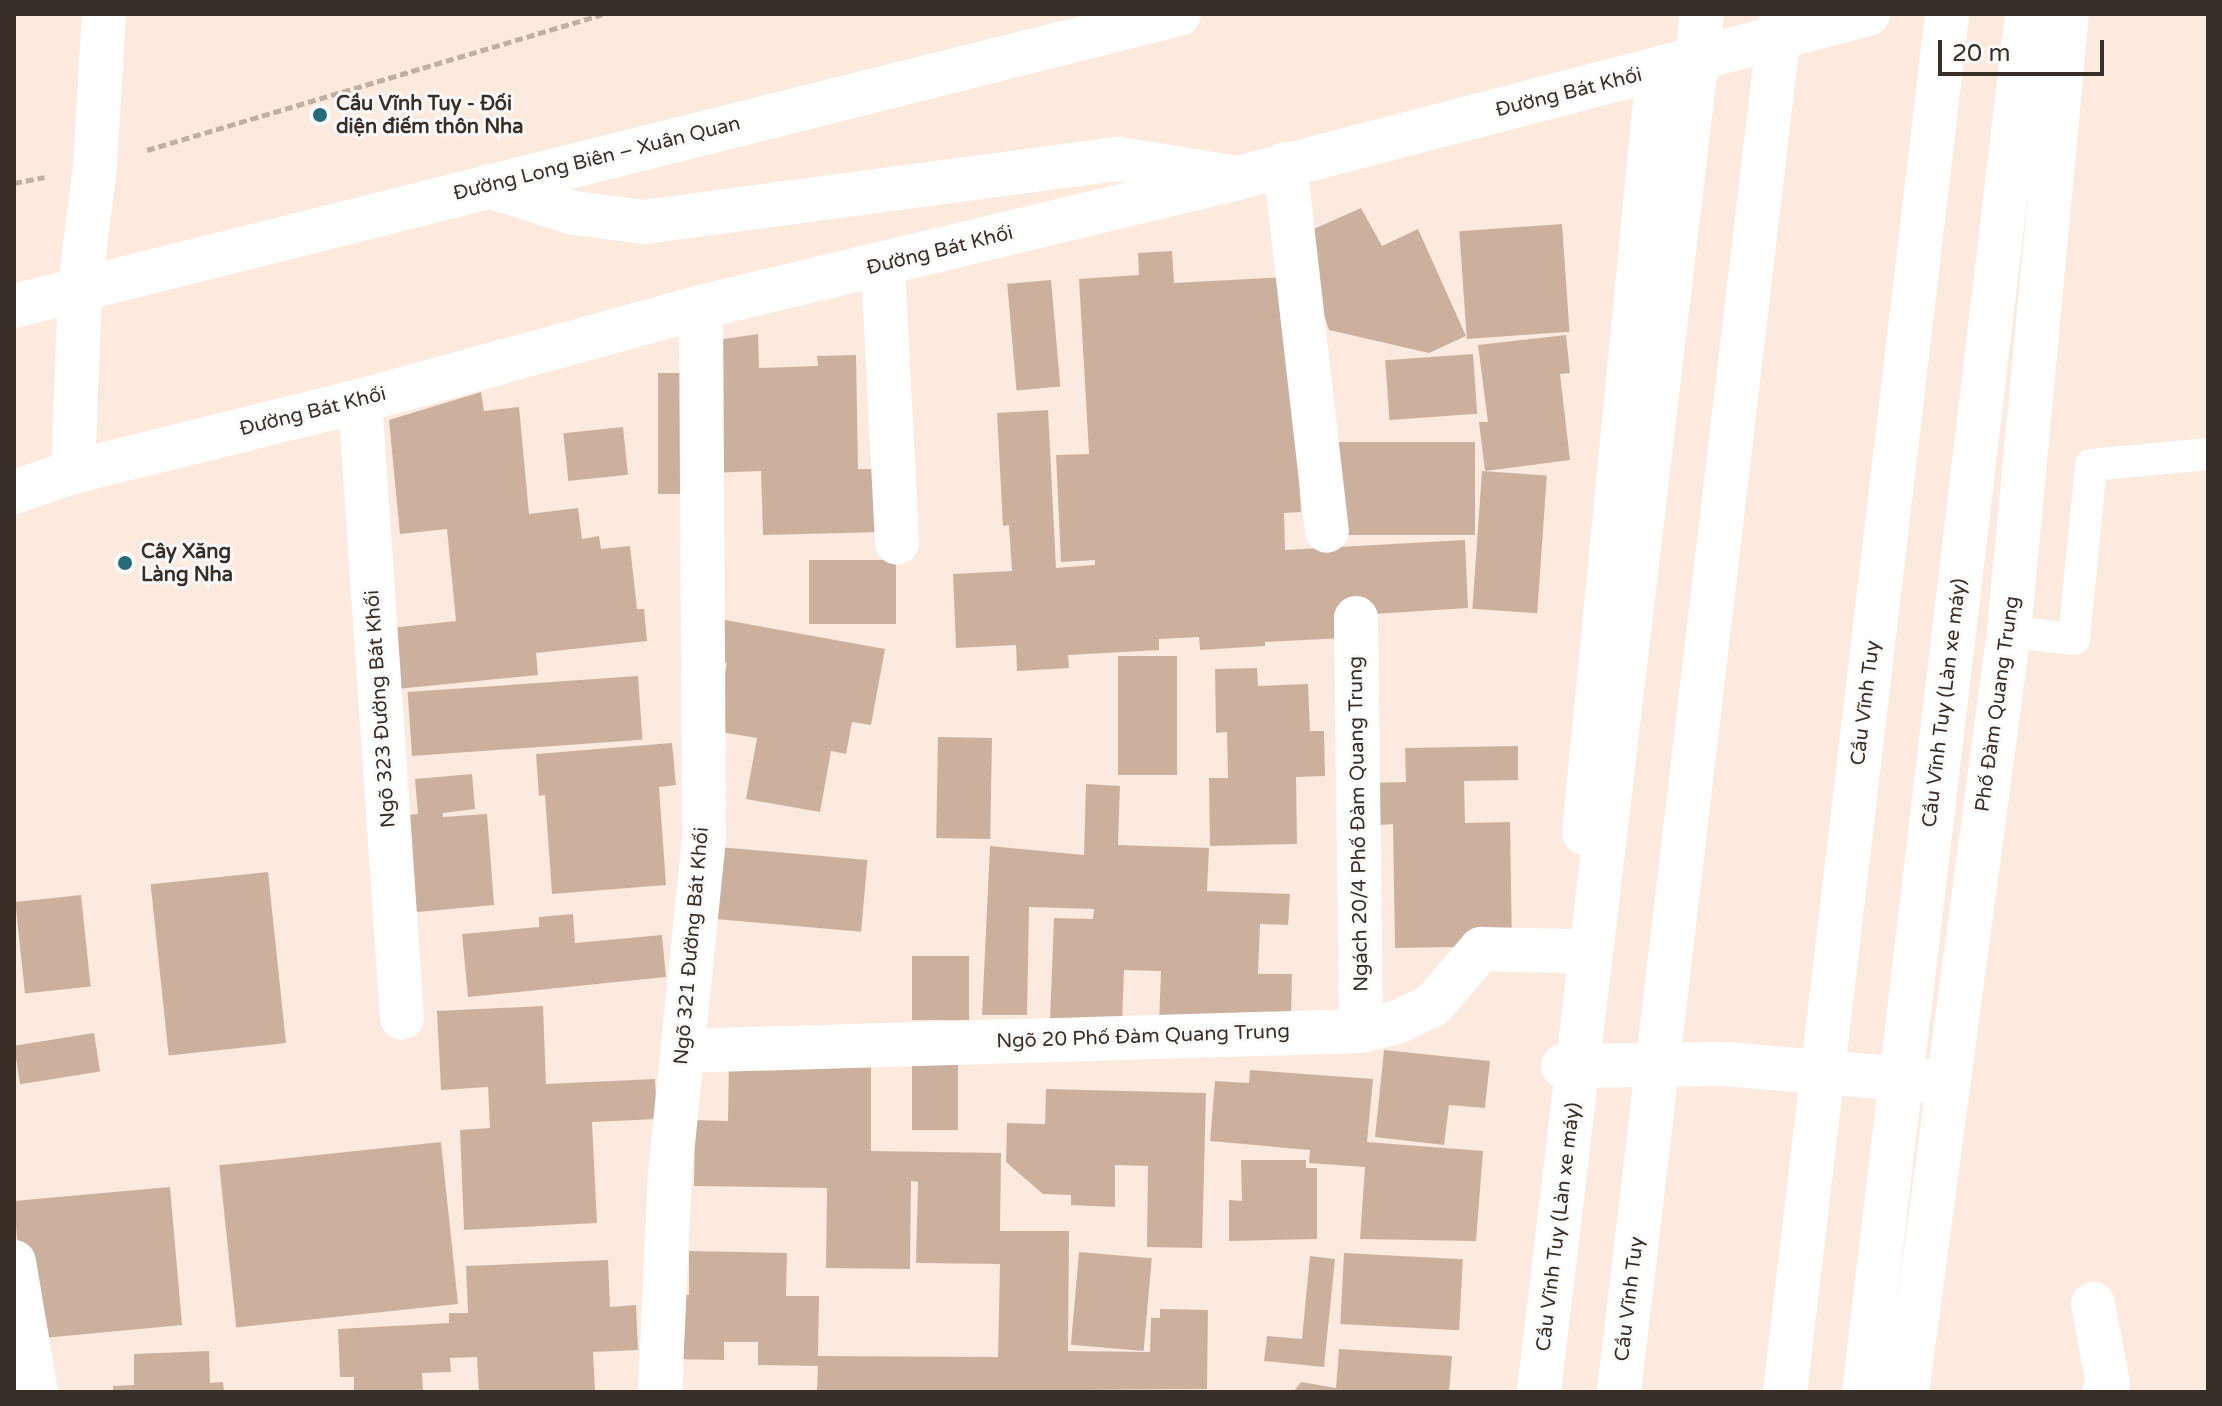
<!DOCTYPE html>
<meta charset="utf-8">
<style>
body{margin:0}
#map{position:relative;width:2222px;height:1406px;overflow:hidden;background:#fceadf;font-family:"Varela Round",sans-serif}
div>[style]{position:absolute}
.building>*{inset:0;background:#ccb09e;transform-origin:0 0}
.path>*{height:5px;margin-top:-2.5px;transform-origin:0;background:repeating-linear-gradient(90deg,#bfafa5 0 8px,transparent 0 12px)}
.service>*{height:32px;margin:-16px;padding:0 16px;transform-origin:16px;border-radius:16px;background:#fff}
.minor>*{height:44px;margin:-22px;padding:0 22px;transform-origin:22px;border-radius:22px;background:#fff}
.primary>*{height:44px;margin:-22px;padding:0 22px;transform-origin:22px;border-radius:22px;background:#fff}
.trunk>*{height:44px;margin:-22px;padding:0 22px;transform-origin:22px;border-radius:22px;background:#fff}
.dots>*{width:22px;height:22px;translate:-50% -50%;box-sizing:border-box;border:4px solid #fbfbfb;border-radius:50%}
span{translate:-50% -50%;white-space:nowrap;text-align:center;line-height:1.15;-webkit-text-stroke:6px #fbfbfb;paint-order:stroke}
.street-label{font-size:20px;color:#3a2f27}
.poi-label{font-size:20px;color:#3a2f27;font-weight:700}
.left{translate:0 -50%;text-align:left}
.frame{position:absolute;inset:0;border:16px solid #3a2f27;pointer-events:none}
.scale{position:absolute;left:1938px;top:40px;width:166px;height:36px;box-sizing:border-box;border:4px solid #3a2f27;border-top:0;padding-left:10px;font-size:24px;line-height:28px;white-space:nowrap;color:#3a2f27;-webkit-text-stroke:6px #fbfbfb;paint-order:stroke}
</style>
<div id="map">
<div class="building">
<div style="clip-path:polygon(1361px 208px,1382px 246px,1418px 229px,1466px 336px,1429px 353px,1329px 330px,1298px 236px)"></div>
<div style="left:1562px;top:224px;width:108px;height:103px;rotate:86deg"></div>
<div style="clip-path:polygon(1172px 251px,1174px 283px,1288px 277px,1301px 512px,1284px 513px,1285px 550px,1465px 540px,1468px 608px,1342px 616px,1344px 638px,1265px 642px,1265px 646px,1200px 650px,1199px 637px,1159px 639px,1159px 650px,1068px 655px,1069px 668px,1017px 671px,1016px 645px,956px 648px,953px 574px,1012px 571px,1009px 525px,1003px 526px,997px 413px,1048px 410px,1056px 568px,1095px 565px,1095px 560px,1061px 562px,1056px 455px,1089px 454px,1079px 279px,1139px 275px,1138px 253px)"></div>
<div style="left:1051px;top:280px;width:107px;height:44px;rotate:85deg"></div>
<div style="clip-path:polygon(758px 334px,759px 368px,818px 366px,817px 356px,856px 355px,858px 469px,881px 469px,882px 532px,763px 535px,761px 471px,708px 473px,710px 341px)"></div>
<div style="clip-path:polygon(1566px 335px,1570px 373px,1560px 374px,1570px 460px,1485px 471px,1479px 422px,1488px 422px,1478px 345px)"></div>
<div style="left:1473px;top:354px;width:60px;height:88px;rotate:86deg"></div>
<div style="left:658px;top:373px;width:31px;height:121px"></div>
<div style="clip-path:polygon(481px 392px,484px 411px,519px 407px,529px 514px,578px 508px,582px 539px,599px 536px,601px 549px,630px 546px,637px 609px,644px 609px,647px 641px,536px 653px,538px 675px,387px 690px,381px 629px,456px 621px,447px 529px,400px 534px,389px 420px)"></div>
<div style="left:623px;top:427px;width:48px;height:60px;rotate:84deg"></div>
<div style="left:1331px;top:442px;width:144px;height:93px"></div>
<div style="left:1482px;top:471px;width:65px;height:138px;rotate:4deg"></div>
<div style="left:809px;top:560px;width:87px;height:64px"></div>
<div style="clip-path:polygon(720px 619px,885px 649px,871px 725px,852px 722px,846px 754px,831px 751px,820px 812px,746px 799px,757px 738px,715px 731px,727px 663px,713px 660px)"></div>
<div style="left:1118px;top:656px;width:59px;height:119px"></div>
<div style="clip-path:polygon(1257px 668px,1258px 686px,1308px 684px,1310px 731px,1324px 731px,1325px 776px,1296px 777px,1297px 844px,1210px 846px,1209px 778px,1228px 778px,1227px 732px,1216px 733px,1215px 669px)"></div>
<div style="left:638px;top:676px;width:64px;height:231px;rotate:86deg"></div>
<div style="left:938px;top:737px;width:54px;height:101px;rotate:1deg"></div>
<div style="clip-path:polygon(672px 743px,676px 785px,659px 787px,666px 885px,552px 894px,545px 795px,539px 796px,536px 754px)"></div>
<div style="clip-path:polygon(1518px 746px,1518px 780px,1464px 781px,1465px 823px,1510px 822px,1512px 946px,1395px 948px,1393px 824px,1368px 826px,1368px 783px,1406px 782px,1405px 748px)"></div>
<div style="clip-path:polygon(472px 774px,475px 809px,443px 813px,443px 817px,487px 814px,494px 905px,407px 913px,399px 816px,418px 814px,415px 779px)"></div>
<div style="clip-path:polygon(1086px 784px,1120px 786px,1118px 845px,1209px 848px,1207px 891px,1290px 894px,1288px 925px,1260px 924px,1258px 974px,1292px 974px,1291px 1017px,1159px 1024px,1161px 971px,1124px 970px,1122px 1024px,1050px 1021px,1054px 918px,1093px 919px,1094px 909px,1029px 907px,1027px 1015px,982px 1015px,990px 846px,1084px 855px)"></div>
<div style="left:719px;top:847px;width:149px;height:72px;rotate:5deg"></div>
<div style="left:268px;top:872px;width:172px;height:118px;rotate:84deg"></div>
<div style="left:81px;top:895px;width:92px;height:66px;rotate:84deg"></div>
<div style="clip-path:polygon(573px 914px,575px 943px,662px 935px,666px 977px,468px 997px,462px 934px,539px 927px,539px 917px)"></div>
<div style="left:969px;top:956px;width:64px;height:57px;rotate:90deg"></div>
<div style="clip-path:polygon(543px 1006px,546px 1084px,655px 1079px,657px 1119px,592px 1122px,597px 1223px,464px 1230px,460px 1130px,490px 1128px,488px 1087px,441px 1090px,437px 1011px)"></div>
<div style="left:94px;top:1033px;width:39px;height:81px;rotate:81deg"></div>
<div style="clip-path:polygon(1384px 1050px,1490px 1061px,1485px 1108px,1449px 1105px,1444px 1145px,1375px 1137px)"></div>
<div style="left:912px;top:1051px;width:46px;height:79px"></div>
<div style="clip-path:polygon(729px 1057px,871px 1058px,871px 1151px,1001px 1153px,1000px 1231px,1069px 1231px,1068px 1351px,1150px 1352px,1151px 1318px,1160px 1318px,1160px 1309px,1208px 1310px,1207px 1389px,817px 1392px,818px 1366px,758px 1365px,758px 1342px,724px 1342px,724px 1360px,667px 1359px,668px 1294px,689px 1295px,689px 1251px,787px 1253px,786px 1296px,819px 1296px,818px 1356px,998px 1357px,1000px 1264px,916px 1263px,918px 1182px,911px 1181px,910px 1269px,826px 1268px,827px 1188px,694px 1186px,695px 1120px,728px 1121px)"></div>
<div style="clip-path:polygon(1250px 1070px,1373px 1079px,1367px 1142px,1483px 1151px,1476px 1241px,1360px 1239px,1365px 1167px,1309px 1163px,1310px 1150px,1210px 1141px,1215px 1081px,1249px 1083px)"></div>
<div style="clip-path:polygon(1046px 1089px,1206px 1093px,1202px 1248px,1147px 1247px,1148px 1166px,1115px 1165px,1115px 1207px,1071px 1205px,1071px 1195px,1043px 1194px,1006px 1162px,1007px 1123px,1045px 1124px)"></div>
<div style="left:441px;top:1142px;width:163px;height:223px;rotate:84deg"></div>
<div style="clip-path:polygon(1241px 1160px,1306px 1160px,1306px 1168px,1317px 1168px,1317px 1239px,1229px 1241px,1229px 1200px,1242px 1201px)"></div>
<div style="clip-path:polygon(170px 1187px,182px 1325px,43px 1338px,22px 1299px,14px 1201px)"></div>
<div style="left:1079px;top:1252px;width:73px;height:93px;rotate:5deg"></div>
<div style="left:1344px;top:1253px;width:119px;height:71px;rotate:3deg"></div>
<div style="clip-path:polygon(1310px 1256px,1335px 1259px,1324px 1367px,1264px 1361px,1267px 1336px,1302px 1339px)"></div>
<div style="clip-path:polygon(608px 1260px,610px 1307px,636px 1305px,638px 1350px,593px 1352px,595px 1390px,479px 1392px,477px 1357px,450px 1358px,451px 1372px,422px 1373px,423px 1392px,354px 1392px,354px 1377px,340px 1377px,338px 1329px,449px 1323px,449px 1313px,468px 1313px,466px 1266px)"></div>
<div style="clip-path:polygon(1339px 1349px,1452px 1356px,1449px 1392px,1293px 1392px,1301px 1382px,1336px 1388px)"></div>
<div style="clip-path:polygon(209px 1351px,210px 1383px,223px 1382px,224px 1392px,113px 1392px,113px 1386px,134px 1385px,134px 1354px)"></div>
</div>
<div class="path">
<div style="left:147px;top:150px;width:475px;rotate:-16.6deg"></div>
<div style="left:14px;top:183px;width:31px;rotate:-11deg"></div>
</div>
<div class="service">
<div style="left:2009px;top:632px;width:65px;rotate:6.1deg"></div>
<div style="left:2074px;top:639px;width:175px;rotate:-84.4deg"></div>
<div style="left:2091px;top:465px;width:118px;rotate:-5.4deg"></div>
</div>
<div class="minor">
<div style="left:1285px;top:164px;width:369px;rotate:83.5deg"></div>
<div style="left:883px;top:266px;width:277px;rotate:87.1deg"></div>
<div style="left:360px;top:401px;width:618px;rotate:86.11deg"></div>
<div style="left:73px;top:472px;width:186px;rotate:-87.8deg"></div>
<div style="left:80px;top:286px;width:122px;rotate:-82.9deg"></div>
<div style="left:95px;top:165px;width:151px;rotate:-86.6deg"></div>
<div style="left:14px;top:492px;width:62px;rotate:-18.7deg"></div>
<div style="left:73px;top:472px;width:296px;rotate:-13.9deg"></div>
<div style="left:360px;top:401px;width:354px;rotate:-15.4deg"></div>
<div style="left:701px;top:307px;width:552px;rotate:-13.51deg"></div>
<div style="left:1238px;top:178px;width:651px;rotate:-14.59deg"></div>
<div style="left:1356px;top:618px;width:413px;rotate:89.3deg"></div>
<div style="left:1584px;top:833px;width:766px;rotate:-84.45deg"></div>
<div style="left:682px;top:1051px;width:679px;rotate:-1.69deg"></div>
<div style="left:1361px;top:1031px;width:38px;rotate:-14deg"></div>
<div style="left:1398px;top:1022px;width:39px;rotate:-26deg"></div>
<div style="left:1433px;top:1005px;width:74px;rotate:-49.4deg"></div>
<div style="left:1481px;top:949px;width:92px;rotate:1.2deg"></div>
<div style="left:1563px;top:1066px;width:162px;rotate:-0.7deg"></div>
<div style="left:1725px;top:1064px;width:216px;rotate:4.8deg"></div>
<div style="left:14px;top:1262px;width:132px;rotate:80.4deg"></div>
<div style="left:2093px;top:1304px;width:81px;rotate:79.4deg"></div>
<div style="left:2108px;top:1384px;width:9px;rotate:117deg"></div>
<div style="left:660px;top:1392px;width:219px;rotate:-87.4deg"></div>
<div style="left:670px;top:1173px;width:336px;rotate:-84.2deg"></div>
<div style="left:704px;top:839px;width:532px;rotate:-90.32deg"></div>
<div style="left:1907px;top:1392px;width:767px;rotate:-82.36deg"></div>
<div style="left:2009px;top:632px;width:621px;rotate:-84.64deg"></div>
</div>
<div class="primary">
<div style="left:489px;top:186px;width:89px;rotate:17.6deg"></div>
<div style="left:574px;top:213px;width:71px;rotate:7.3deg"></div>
<div style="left:644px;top:222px;width:478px;rotate:-7.6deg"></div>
<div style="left:1118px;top:159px;width:121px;rotate:9deg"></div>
<div style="left:14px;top:306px;width:1201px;rotate:-14.07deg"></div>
</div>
<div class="trunk">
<div style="left:1539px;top:1392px;width:1388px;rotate:-83.25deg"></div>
<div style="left:1619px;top:1392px;width:1387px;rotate:-83.29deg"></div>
<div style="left:1785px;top:1392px;width:1387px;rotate:-83.29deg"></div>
<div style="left:1864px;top:1392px;width:1388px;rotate:-83.25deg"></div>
</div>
<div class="dots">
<div style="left:320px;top:115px;background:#256c7a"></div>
<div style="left:125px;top:563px;background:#256c7a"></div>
</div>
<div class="street-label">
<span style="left:1569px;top:93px;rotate:-14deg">Đường Bát Khối</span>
<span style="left:597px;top:159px;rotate:-14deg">Đường Long Biên – Xuân Quan</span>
<span style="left:940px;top:251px;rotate:-14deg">Đường Bát Khối</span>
<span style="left:313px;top:412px;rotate:-14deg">Đường Bát Khối</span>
<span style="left:1866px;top:703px;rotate:-83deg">Cầu Vĩnh Tuy</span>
<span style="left:1945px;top:703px;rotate:-83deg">Cầu Vĩnh Tuy (Làn xe máy)</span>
<span style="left:1998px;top:704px;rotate:-82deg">Phố Đàm Quang Trung</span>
<span style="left:381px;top:709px;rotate:-94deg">Ngõ 323 Đường Bát Khối</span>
<span style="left:1359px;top:824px;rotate:-91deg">Ngách 20/4 Phố Đàm Quang Trung</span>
<span style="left:692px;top:946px;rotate:-85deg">Ngõ 321 Đường Bát Khối</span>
<span style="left:1143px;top:1037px;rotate:-2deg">Ngõ 20 Phố Đàm Quang Trung</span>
<span style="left:1559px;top:1227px;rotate:-83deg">Cầu Vĩnh Tuy (Làn xe máy)</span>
<span style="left:1630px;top:1299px;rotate:-83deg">Cầu Vĩnh Tuy</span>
</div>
<div class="poi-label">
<span class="left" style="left:336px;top:116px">Cầu Vĩnh Tuy - Đối<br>diện điếm thôn Nha</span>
<span class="left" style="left:141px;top:564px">Cây Xăng<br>Làng Nha</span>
</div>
<div class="frame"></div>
<div class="scale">20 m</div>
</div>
